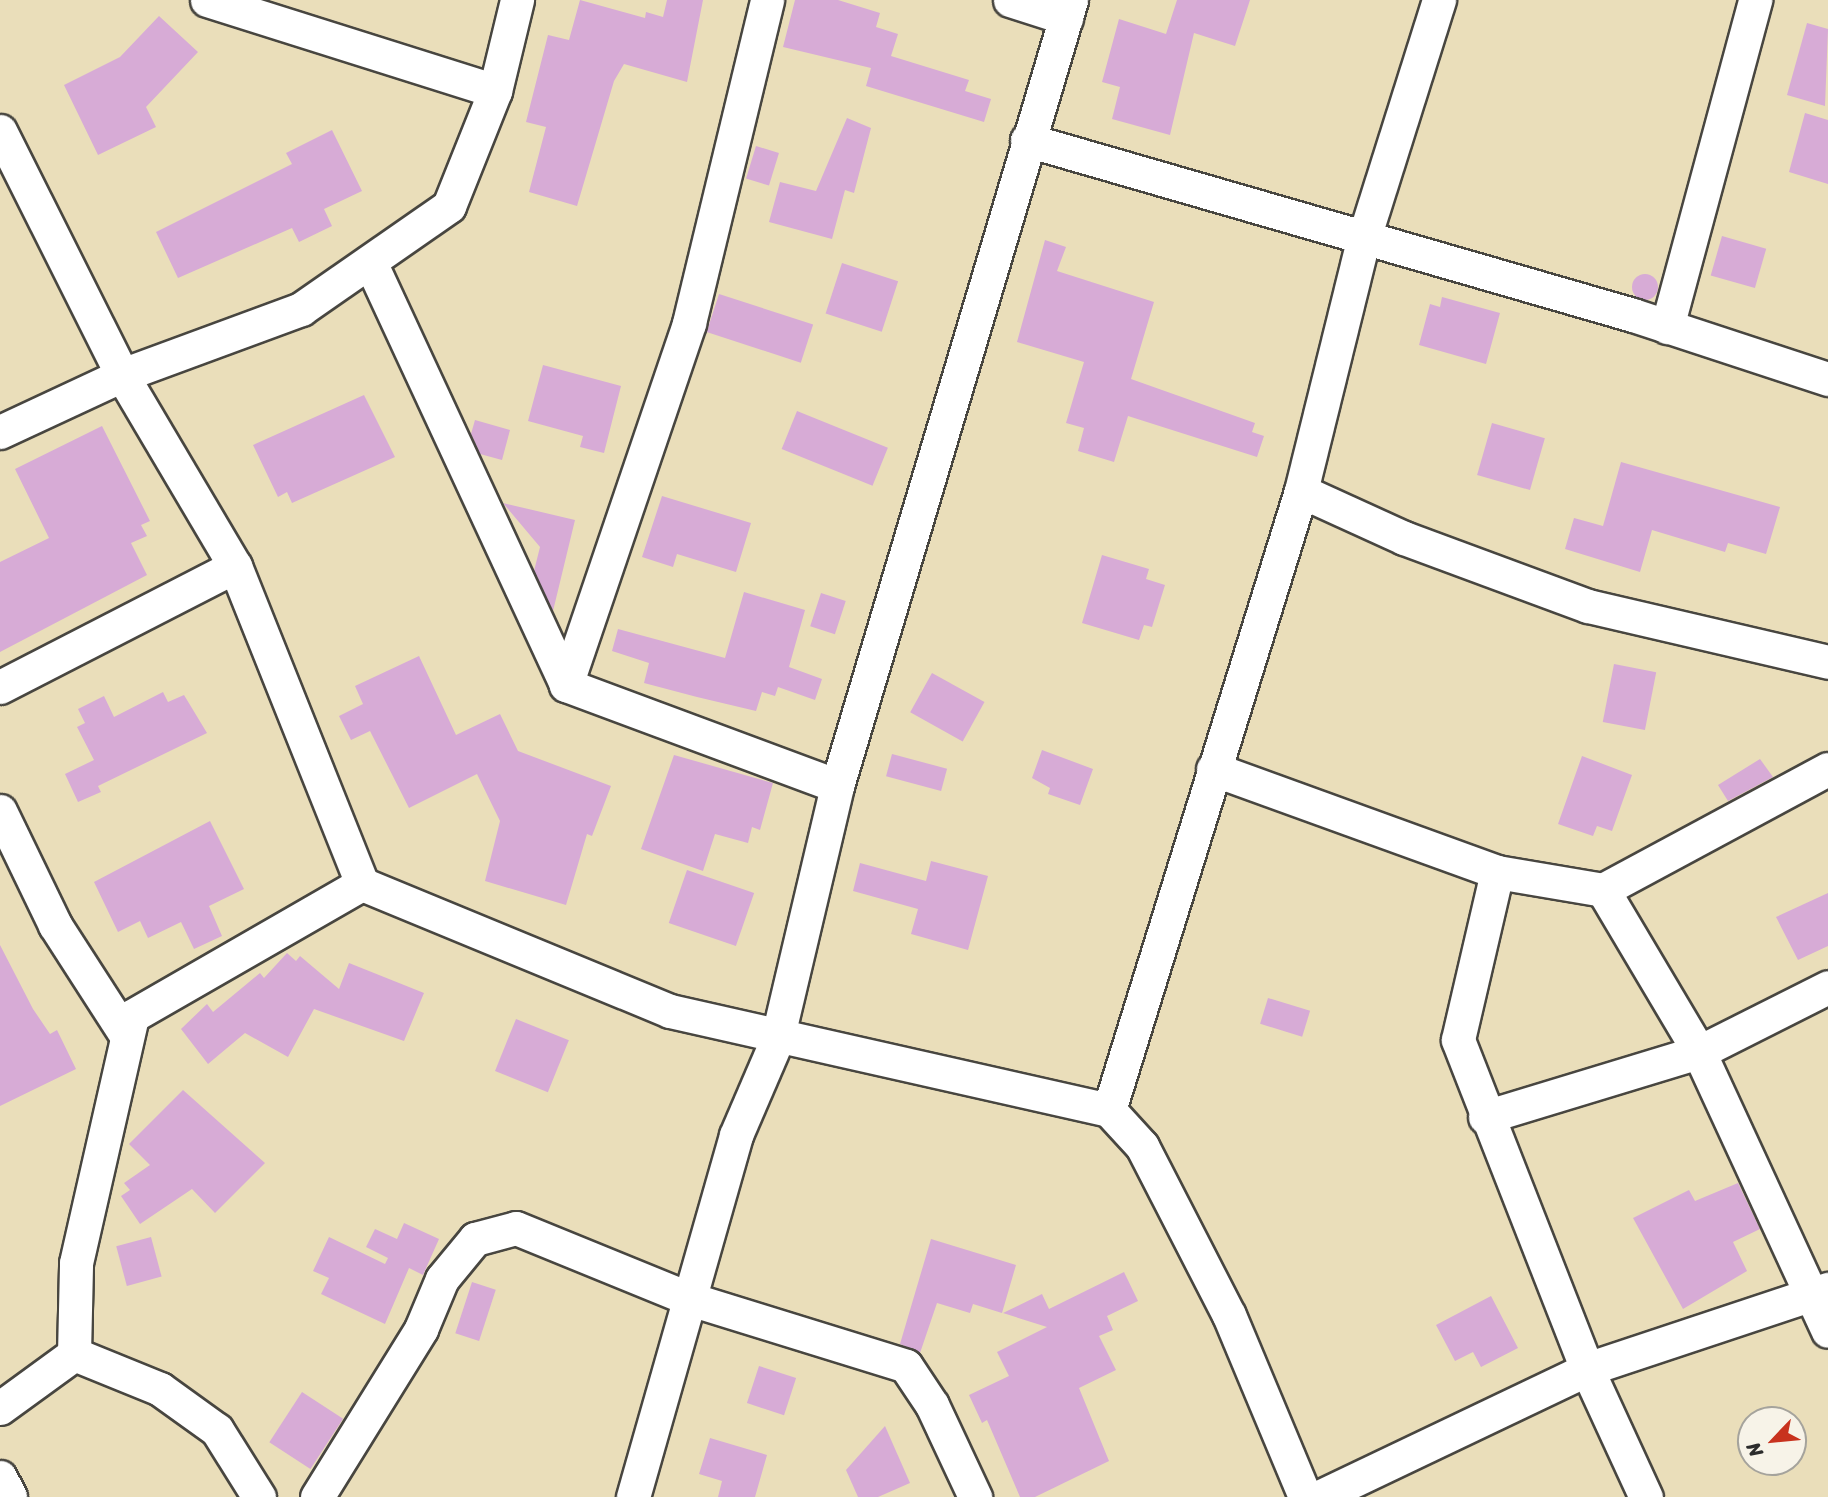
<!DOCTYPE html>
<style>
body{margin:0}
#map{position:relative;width:1828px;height:1497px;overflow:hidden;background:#eadeba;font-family:Sriracha,sans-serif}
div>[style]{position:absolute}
.building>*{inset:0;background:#d7abd6;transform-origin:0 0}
.round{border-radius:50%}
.roads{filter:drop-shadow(2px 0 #484640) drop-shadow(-2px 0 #484640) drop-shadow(0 2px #484640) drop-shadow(0 -2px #484640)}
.minor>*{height:33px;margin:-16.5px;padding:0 16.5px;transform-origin:16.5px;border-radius:16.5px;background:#fff}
span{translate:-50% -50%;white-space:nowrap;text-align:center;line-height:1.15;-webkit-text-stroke:5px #f7f3e8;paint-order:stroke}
.north{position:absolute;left:1737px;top:1406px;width:70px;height:70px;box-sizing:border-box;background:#f7f3e8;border:2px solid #a5a39c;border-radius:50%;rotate:244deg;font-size:19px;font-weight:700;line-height:28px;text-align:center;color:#2b2b2b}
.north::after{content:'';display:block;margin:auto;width:24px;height:32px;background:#c8321e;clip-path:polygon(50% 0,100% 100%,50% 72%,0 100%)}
</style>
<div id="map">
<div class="building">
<div style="clip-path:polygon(580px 0,645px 18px,646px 12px,663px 17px,667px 0,703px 0,687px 82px,624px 64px,614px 81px,577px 206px,529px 192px,546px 127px,526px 122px,548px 35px,569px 40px)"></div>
<div style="clip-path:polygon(795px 0,838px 0,880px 13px,876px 27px,898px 34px,891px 56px,969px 80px,965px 91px,991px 99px,984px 122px,866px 86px,871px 68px,783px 47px)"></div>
<div style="clip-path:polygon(1177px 0,1250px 0,1235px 46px,1194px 33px,1170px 135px,1112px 119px,1120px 87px,1102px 82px,1119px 19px,1166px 34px)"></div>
<div style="clip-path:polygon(159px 16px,198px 52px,146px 107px,156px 127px,98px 155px,64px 85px,120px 57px)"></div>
<div style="clip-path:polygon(1807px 23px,1828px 29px,1825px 106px,1787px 95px)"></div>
<div style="clip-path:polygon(1805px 113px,1828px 120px,1828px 184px,1789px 172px)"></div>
<div style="clip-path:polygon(847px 118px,871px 128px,854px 193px,845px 190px,832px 239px,769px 222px,780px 182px,816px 191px)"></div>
<div style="clip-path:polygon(332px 130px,362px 191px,324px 209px,332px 226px,299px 242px,292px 228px,178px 278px,156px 232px,292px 164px,286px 153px)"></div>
<div style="left:756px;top:146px;width:24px;height:34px;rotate:17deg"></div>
<div style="left:1722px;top:236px;width:46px;height:41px;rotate:16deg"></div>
<div style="clip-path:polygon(1045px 240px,1066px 247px,1057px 271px,1154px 302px,1131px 379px,1255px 423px,1252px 432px,1264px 436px,1257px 457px,1128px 416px,1114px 462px,1078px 451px,1084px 428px,1066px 423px,1084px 362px,1017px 342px)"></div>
<div style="left:842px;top:263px;width:59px;height:53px;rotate:18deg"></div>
<div class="round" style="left:1632px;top:274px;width:26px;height:26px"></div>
<div style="left:719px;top:294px;width:99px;height:40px;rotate:18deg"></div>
<div style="clip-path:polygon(1442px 297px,1500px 313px,1486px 364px,1419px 345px,1430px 304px,1440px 307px)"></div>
<div style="clip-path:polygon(543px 365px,621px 386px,604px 453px,580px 447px,583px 436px,528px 421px)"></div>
<div style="clip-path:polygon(364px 395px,395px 457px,292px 503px,287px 492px,278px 497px,253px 445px)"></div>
<div style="left:797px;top:411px;width:98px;height:41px;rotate:22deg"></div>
<div style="clip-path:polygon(475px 420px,510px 430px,502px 460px,480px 454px,471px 434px)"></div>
<div style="left:1492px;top:423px;width:55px;height:54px;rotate:16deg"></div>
<div style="clip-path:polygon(102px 426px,150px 521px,141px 525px,147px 536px,131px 543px,147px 575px,0 652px,0 562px,49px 538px,15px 469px)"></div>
<div style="clip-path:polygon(1621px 462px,1780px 507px,1766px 554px,1728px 543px,1725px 552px,1652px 530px,1640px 572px,1565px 549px,1574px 518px,1603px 526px)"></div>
<div style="clip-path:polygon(662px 496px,751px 523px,736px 572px,677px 554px,673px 567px,642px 557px)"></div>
<div style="clip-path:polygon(503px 503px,575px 520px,553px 611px,534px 571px,540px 547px)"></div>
<div style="clip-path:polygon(1102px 555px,1149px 569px,1146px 579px,1165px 585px,1152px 627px,1144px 625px,1139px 640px,1082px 623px)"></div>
<div style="clip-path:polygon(744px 592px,805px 610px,789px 667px,822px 679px,815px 700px,778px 687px,775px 696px,762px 692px,756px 711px,697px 697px,644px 683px,649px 663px,612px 651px,618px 629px,725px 658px)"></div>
<div style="left:821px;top:593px;width:26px;height:35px;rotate:18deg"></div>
<div style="clip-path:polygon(419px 656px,456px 735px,500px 714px,518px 751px,611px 786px,592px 836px,587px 834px,566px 905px,485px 881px,500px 821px,477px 774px,409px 808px,370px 731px,351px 740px,339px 716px,363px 704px,355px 686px)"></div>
<div style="left:1614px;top:664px;width:43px;height:59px;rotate:11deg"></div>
<div style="left:932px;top:673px;width:60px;height:45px;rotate:29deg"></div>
<div style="clip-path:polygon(163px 692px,168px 702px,184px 695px,207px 733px,98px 786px,101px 792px,78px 802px,65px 774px,94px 760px,77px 727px,85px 723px,78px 709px,104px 696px,114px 717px)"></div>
<div style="clip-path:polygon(1042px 750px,1093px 769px,1080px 805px,1048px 794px,1050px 788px,1032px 778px)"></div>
<div style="left:892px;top:754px;width:57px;height:23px;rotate:15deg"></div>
<div style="clip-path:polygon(674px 755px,773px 783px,760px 830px,752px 827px,748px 843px,715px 834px,703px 871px,641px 849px)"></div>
<div style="clip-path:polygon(1582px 756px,1632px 775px,1612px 831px,1597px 826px,1593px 836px,1558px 824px)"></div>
<div style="clip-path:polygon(1760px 759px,1773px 777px,1728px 801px,1718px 785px)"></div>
<div style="clip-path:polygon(210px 821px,244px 889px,209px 906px,222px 936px,194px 949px,181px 922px,148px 938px,140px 921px,118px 932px,94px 882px)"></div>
<div style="clip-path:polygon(931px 861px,988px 876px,968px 950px,911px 934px,918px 909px,853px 891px,860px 863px,926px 881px)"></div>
<div style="left:687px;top:870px;width:71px;height:56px;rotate:19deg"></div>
<div style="clip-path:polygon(1828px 893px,1828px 946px,1798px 960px,1776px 917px)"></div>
<div style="clip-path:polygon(0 945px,33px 1009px,50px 1034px,57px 1030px,76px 1069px,0 1106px)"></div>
<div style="clip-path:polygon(287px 953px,296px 961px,300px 956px,339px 989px,349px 963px,424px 993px,404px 1041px,314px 1009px,288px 1057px,245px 1033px,208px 1064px,181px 1029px,207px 1004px,213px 1012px,260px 973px,264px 978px)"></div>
<div style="left:1268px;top:998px;width:44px;height:27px;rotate:17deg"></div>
<div style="left:516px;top:1019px;width:57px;height:56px;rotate:22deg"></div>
<div style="clip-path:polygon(183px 1090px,265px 1163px,215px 1213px,192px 1189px,140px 1224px,121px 1196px,130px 1190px,124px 1183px,150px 1165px,129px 1144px)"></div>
<div style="clip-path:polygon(1738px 1183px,1760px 1229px,1733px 1242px,1747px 1271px,1683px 1309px,1633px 1218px,1689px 1190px,1695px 1201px)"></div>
<div style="clip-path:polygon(404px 1223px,439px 1239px,423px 1275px,409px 1268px,385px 1324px,321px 1294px,329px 1278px,313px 1271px,329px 1237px,385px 1264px,388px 1258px,366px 1247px,375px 1229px,397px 1239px)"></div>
<div style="left:151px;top:1237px;width:41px;height:36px;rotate:75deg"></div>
<div style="clip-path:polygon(931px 1239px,1016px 1265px,1002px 1313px,973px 1304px,970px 1313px,937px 1303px,920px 1353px,900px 1344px)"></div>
<div style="clip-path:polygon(1124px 1272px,1138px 1301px,1107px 1316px,1113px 1330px,1099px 1336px,1116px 1370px,1079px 1388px,1109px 1461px,1035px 1497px,1020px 1497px,987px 1420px,982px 1423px,969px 1395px,1009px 1376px,997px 1352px,1047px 1327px,1003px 1313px,1042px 1294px,1049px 1309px)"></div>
<div style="left:472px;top:1282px;width:25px;height:54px;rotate:18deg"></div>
<div style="clip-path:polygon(1491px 1296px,1518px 1348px,1481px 1367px,1473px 1352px,1455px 1361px,1436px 1325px)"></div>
<div style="left:759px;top:1366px;width:39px;height:39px;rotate:18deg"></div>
<div style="left:302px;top:1392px;width:49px;height:60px;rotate:33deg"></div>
<div style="clip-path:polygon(885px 1426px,910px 1483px,878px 1497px,858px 1497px,846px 1470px)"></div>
<div style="clip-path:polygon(710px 1438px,767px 1455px,755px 1497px,718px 1497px,722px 1481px,699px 1474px)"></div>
</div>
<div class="roads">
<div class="minor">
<div style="left:207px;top:0;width:302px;rotate:17.5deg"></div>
<div style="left:1010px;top:0;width:59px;rotate:17.8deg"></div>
<div style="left:0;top:131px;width:273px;rotate:63.4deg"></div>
<div style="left:122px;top:375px;width:222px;rotate:59.4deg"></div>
<div style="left:235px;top:566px;width:342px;rotate:68.2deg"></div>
<div style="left:1027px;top:140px;width:631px;rotate:16.11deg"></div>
<div style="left:1633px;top:315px;width:205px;rotate:18.2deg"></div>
<div style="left:370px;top:262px;width:466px;rotate:65.1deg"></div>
<div style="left:566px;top:685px;width:289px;rotate:20.4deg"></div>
<div style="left:1667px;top:327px;width:339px;rotate:-74.9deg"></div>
<div style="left:0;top:432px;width:135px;rotate:-25deg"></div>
<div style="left:122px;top:375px;width:191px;rotate:-20.2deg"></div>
<div style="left:301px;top:309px;width:180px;rotate:-34.8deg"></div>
<div style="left:449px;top:206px;width:124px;rotate:-68.2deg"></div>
<div style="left:495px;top:91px;width:94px;rotate:-76.4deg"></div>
<div style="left:1301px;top:491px;width:113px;rotate:24.5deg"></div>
<div style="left:1404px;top:538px;width:196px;rotate:20.3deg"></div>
<div style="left:1588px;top:606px;width:246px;rotate:13.1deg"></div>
<div style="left:566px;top:685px;width:382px;rotate:-71.2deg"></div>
<div style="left:689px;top:323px;width:332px;rotate:-76.4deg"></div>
<div style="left:0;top:687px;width:264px;rotate:-27.2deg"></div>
<div style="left:1213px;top:769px;width:302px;rotate:19.9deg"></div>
<div style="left:1497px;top:872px;width:108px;rotate:9.6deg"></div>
<div style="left:1603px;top:890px;width:188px;rotate:59.3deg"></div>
<div style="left:1699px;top:1052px;width:307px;rotate:65.2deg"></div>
<div style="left:0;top:811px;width:127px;rotate:64.2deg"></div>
<div style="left:55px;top:925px;width:131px;rotate:57.2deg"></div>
<div style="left:1497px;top:872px;width:172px;rotate:103.1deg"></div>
<div style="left:1458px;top:1040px;width:353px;rotate:68.6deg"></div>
<div style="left:1587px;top:1369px;width:141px;rotate:65.3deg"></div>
<div style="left:1603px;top:890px;width:255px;rotate:-28.3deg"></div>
<div style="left:1109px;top:1110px;width:648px;rotate:-72.77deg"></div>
<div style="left:1301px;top:491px;width:258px;rotate:-76.1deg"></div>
<div style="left:1363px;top:241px;width:253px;rotate:-72.5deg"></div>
<div style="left:1485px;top:1117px;width:224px;rotate:-16.9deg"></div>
<div style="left:1699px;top:1052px;width:144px;rotate:-26.7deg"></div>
<div style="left:74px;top:1354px;width:93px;rotate:22.1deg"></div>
<div style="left:160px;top:1389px;width:70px;rotate:35.7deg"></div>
<div style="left:217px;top:1430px;width:79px;rotate:57.9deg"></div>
<div style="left:0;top:1408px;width:92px;rotate:-36.1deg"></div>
<div style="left:74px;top:1354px;width:91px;rotate:-88.7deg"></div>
<div style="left:76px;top:1263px;width:253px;rotate:-77.2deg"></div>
<div style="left:132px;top:1016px;width:265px;rotate:-29.9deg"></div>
<div style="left:362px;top:884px;width:333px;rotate:22.4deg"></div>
<div style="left:670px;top:1011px;width:450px;rotate:12.7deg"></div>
<div style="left:1109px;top:1110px;width:49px;rotate:47.5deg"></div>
<div style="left:1142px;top:1146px;width:190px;rotate:62.8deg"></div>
<div style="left:1229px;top:1315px;width:197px;rotate:67.3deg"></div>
<div style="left:0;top:1477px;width:22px;rotate:63deg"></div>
<div style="left:317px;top:1497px;width:198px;rotate:-58.2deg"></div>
<div style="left:421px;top:1329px;width:54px;rotate:-67.2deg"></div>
<div style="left:442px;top:1279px;width:52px;rotate:-50.5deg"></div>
<div style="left:475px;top:1239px;width:42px;rotate:-15deg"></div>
<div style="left:516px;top:1228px;width:188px;rotate:22.2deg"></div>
<div style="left:690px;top:1299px;width:226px;rotate:17.2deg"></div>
<div style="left:906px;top:1366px;width:47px;rotate:56.3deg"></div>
<div style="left:932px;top:1405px;width:102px;rotate:64.9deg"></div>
<div style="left:633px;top:1497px;width:376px;rotate:-74.1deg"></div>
<div style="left:736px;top:1135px;width:103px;rotate:-66.7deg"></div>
<div style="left:777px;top:1040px;width:261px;rotate:-76.7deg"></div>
<div style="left:837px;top:786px;width:820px;rotate:-73.42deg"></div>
<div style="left:1319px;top:1497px;width:297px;rotate:-25.5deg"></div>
<div style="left:1587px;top:1369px;width:254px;rotate:-18.4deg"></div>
</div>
</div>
<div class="north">N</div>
</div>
